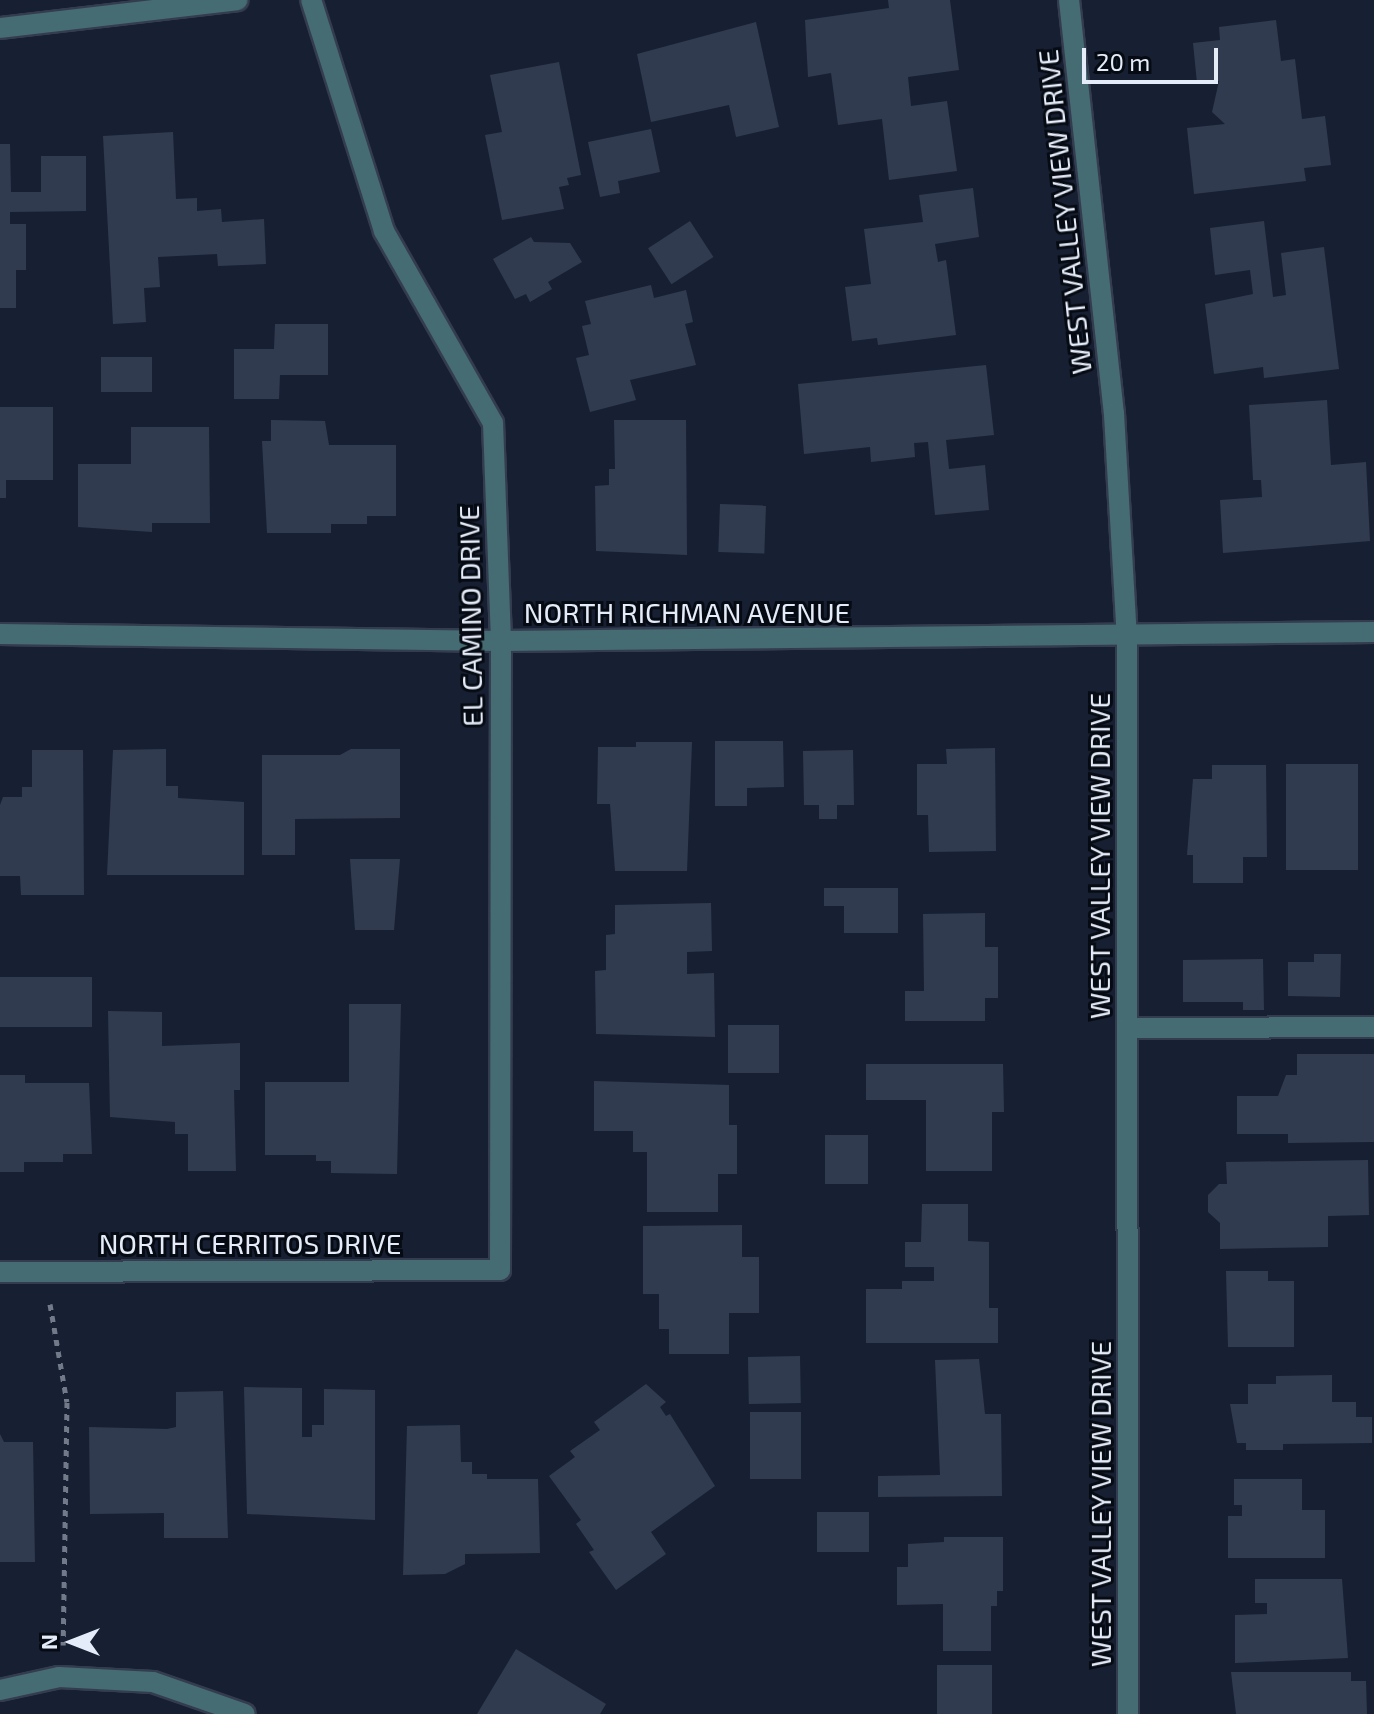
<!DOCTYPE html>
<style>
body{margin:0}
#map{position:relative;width:1374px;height:1714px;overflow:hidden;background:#172033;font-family:"Exo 2",sans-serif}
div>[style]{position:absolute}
.building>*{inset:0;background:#313b4f;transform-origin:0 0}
.path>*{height:5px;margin-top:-2.5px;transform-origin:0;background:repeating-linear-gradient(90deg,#727a8a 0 6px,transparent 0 12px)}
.roads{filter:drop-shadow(2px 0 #343d4f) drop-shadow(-2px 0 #343d4f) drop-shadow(0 2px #343d4f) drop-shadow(0 -2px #343d4f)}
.minor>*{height:20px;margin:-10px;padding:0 10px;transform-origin:10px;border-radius:10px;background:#466c73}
span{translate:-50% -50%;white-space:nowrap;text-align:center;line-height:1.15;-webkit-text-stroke:6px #060a12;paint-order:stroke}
.street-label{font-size:28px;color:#e5ecf9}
.north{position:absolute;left:32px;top:1602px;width:80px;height:80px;-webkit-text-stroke:6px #060a12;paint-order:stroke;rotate:270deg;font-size:22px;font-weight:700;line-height:32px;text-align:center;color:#e5ecf9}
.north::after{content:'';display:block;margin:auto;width:28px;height:36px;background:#e5ecf9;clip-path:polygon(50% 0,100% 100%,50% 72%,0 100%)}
.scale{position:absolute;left:1082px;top:48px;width:136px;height:36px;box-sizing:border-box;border:4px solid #e5ecf9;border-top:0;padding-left:10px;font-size:24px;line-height:28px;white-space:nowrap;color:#e5ecf9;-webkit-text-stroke:6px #060a12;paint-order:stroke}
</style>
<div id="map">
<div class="building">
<div style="clip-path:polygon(888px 0,950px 0,959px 70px,908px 77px,911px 106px,947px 101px,957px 171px,889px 180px,882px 119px,838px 125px,831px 73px,808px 77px,805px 20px,889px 8px)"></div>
<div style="clip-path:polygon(1276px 20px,1281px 61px,1295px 59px,1302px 119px,1325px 116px,1331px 165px,1304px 168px,1306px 181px,1194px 194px,1187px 128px,1225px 124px,1212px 112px,1219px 81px,1197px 83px,1193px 43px,1220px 40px,1219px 27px)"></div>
<div style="clip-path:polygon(756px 22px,779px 127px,736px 137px,729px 105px,651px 122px,637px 54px)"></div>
<div style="clip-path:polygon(559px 62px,581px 175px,567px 178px,569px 185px,559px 187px,564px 209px,502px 220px,485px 135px,502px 132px,490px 75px)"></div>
<div style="clip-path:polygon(651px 129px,660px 172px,618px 181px,620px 193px,600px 197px,588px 142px)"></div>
<div style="clip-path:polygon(173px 132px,176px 199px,197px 198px,197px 211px,221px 209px,222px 222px,264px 219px,266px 264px,218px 266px,217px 254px,158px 257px,160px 287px,144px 288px,146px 322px,113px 324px,103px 136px)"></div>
<div style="clip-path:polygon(0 144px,10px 144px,11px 192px,41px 192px,41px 156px,86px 156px,86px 211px,10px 212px,10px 224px,26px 224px,26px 270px,16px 270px,16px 308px,0 308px)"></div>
<div style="clip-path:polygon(973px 188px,979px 237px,935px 244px,938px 262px,946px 260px,956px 335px,878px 345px,877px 338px,852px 341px,845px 287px,871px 284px,864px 229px,923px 222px,919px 195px)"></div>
<div style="left:690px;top:221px;width:43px;height:50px;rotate:57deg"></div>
<div style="clip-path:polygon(1264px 221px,1273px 297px,1286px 295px,1281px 253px,1324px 247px,1339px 369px,1264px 378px,1263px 367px,1214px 374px,1205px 304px,1253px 294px,1250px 270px,1215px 275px,1210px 228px)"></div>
<div style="clip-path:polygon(531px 237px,534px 242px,570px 243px,582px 262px,548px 282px,552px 289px,530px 302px,526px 294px,515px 299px,493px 259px)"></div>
<div style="clip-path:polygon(651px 285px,654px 298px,686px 290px,693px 322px,685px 324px,696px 365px,630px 380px,636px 400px,590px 412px,576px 358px,589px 355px,582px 326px,591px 324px,585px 301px)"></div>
<div style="clip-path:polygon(275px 324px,328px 324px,328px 375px,280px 375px,279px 399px,234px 399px,234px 349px,274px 349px)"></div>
<div style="left:101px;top:357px;width:51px;height:35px"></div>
<div style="clip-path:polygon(986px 365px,994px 435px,946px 440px,949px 469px,985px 465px,989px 510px,935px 515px,928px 442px,914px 443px,915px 457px,871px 462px,870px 447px,804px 454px,798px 384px)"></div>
<div style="clip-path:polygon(1327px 400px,1331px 465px,1366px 462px,1370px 541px,1223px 553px,1220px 500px,1262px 497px,1261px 480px,1253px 480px,1249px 405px)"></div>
<div style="clip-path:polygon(0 407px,53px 407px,53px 480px,6px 480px,6px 498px,0 498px)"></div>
<div style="clip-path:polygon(271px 420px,325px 421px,329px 445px,396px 445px,396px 516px,367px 516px,367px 524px,331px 524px,331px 533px,267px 533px,262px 441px,271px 441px)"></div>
<div style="clip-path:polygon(614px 420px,686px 420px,687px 555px,596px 551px,595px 486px,609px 485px,609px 469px,615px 469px)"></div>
<div style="clip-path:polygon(131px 427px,209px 427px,210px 523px,152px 523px,152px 532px,78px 527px,78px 464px,131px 464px)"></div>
<div style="left:720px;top:504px;width:46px;height:48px;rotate:2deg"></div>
<div style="clip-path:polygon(715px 741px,783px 741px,784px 787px,747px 788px,747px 806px,715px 806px)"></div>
<div style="clip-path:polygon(636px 742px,692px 742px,687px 871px,615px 871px,610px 804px,597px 804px,598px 747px,636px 747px)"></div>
<div style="clip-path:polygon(995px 748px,996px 851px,929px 852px,928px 815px,917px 815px,917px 764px,947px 764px,946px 749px)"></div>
<div style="clip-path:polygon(166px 749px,166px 786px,178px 786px,178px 798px,244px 802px,244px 875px,107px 875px,113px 750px)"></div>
<div style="clip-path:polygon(351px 749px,400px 749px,400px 818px,295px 819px,295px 855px,262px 855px,262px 755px,340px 755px)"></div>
<div style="clip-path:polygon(32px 750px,83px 750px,84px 895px,21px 895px,20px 876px,0 876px,0 805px,3px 797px,22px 797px,22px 787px,32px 787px)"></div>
<div style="clip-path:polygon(853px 750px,854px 805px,837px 805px,837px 819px,819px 819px,819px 805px,804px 805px,803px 751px)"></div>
<div style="left:1286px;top:764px;width:72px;height:106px"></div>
<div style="clip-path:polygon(1212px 765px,1266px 765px,1267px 857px,1243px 857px,1243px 883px,1193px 883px,1193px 855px,1187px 855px,1193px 779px,1212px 779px)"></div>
<div style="clip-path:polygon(350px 859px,400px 859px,394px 930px,355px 930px)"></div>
<div style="clip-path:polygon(824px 888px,898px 888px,898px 933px,844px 933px,844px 906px,824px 906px)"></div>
<div style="clip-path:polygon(711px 903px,712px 951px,687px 952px,687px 974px,714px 973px,715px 1037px,596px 1034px,595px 971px,606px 970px,606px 935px,615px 934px,615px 905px)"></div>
<div style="clip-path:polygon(985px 913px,985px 947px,998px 947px,998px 998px,985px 998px,985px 1021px,905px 1021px,905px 991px,924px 991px,923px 914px)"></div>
<div style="clip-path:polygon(1314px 954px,1341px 954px,1340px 997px,1288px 996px,1288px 962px,1314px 962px)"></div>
<div style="clip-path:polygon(1263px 959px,1264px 1010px,1243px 1010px,1243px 1002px,1183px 1002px,1183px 960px)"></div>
<div style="left:92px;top:977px;width:50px;height:92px;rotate:90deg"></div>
<div style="clip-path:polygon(349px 1004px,401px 1004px,397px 1174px,331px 1173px,331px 1161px,316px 1161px,316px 1155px,265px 1155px,265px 1082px,349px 1082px)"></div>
<div style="clip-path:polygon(108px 1011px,162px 1012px,162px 1046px,240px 1043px,240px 1090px,234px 1090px,236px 1171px,188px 1171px,188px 1134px,175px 1134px,175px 1122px,110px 1117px)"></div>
<div style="left:728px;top:1025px;width:51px;height:48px"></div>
<div style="clip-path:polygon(1297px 1054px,1374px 1054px,1374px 1142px,1288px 1143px,1288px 1134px,1237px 1134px,1237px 1096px,1278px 1096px,1286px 1075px,1297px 1075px)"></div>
<div style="clip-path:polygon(866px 1064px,1003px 1064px,1004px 1112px,992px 1112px,992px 1171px,926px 1171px,926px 1100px,866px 1100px)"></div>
<div style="clip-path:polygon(0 1075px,25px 1075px,25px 1083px,89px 1083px,92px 1154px,63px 1154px,63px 1162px,24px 1162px,24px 1172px,0 1172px)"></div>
<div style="clip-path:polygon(594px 1081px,729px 1085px,729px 1125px,737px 1125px,737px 1174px,718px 1174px,718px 1212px,647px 1212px,647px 1152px,633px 1152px,633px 1131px,594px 1131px)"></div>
<div style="left:825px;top:1135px;width:43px;height:49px"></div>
<div style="clip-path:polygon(1368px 1160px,1369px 1215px,1328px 1216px,1328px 1247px,1220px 1249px,1220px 1223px,1208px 1212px,1208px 1195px,1219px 1184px,1227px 1184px,1226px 1162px)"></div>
<div style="clip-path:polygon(922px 1204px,968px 1204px,968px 1241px,989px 1242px,989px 1308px,998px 1308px,998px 1343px,866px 1343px,866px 1289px,902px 1289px,902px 1281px,934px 1281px,934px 1267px,905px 1267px,905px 1242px,921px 1242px)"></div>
<div style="clip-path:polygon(742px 1225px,742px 1257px,759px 1257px,759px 1313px,729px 1313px,729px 1354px,669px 1354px,669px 1329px,659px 1329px,659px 1294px,643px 1294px,643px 1226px)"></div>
<div style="clip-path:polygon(1226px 1271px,1268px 1271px,1268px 1281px,1294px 1281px,1294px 1347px,1228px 1347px)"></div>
<div style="left:800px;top:1356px;width:47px;height:52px;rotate:89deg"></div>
<div style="clip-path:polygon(979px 1359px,985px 1414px,1001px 1414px,1002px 1496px,878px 1497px,878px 1476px,940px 1475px,935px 1360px)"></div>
<div style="clip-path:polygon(1332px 1375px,1332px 1402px,1356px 1402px,1356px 1417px,1372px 1417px,1372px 1443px,1283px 1444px,1283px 1450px,1246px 1450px,1246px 1443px,1237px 1443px,1230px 1404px,1248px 1404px,1248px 1384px,1276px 1384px,1276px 1376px)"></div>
<div style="clip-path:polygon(646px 1384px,666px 1402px,660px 1407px,666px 1416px,670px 1414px,715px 1486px,651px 1532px,666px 1554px,616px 1590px,589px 1552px,594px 1550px,576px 1524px,581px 1520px,549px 1476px,575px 1457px,570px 1451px,600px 1430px,594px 1422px)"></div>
<div style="clip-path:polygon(244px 1387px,302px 1388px,302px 1437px,312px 1437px,312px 1425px,324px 1425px,324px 1389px,375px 1390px,375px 1520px,247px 1514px)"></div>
<div style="clip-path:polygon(223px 1391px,228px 1538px,164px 1538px,164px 1513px,90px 1514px,89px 1427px,167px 1429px,176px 1427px,176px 1392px)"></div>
<div style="left:750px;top:1412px;width:51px;height:67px"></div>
<div style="clip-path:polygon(460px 1425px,461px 1462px,472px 1462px,472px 1474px,487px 1474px,487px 1479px,538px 1479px,540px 1553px,465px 1554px,465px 1564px,445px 1574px,403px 1575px,407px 1426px)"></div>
<div style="clip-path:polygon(0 1434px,4px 1442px,33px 1442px,35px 1562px,0 1562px)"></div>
<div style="clip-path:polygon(1234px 1479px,1302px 1479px,1302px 1510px,1325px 1510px,1325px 1558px,1228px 1558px,1228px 1516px,1242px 1516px,1242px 1505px,1234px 1505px)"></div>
<div style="left:817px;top:1512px;width:52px;height:40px"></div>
<div style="clip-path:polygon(944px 1537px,1003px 1537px,1003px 1591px,997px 1591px,997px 1606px,991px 1606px,991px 1651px,943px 1651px,943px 1604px,897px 1605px,897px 1567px,908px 1567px,908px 1544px,944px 1542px)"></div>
<div style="clip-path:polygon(1255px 1579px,1342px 1579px,1348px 1658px,1235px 1663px,1235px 1615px,1267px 1614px,1267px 1603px,1255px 1603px)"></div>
<div style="clip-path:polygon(516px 1649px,606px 1704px,600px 1714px,477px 1714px)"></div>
<div style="left:992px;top:1665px;width:49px;height:55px;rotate:90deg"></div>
<div style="clip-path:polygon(1231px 1672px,1351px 1672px,1351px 1681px,1366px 1681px,1367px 1714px,1236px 1714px)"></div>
</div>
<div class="path">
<div style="left:50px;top:1304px;width:99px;rotate:80.2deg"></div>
<div style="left:67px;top:1402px;width:243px;rotate:90.9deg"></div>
</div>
<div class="roads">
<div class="minor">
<div style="left:1069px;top:0;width:416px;rotate:83.8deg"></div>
<div style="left:1114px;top:414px;width:225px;rotate:86.7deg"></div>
<div style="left:1127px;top:639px;width:1075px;rotate:89.95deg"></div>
<div style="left:0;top:28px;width:239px;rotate:-6.7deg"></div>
<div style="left:0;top:634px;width:501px;rotate:0.8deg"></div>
<div style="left:501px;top:641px;width:873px;rotate:-0.59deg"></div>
<div style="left:1127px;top:1028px;width:247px;rotate:-0.2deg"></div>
<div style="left:0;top:1272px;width:500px;rotate:-0.23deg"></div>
<div style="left:500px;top:1270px;width:629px;rotate:-89.91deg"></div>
<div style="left:501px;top:641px;width:218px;rotate:-92.1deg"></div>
<div style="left:493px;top:423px;width:221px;rotate:-119.6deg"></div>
<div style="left:384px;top:231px;width:242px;rotate:-107.5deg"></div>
<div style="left:0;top:1690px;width:60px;rotate:-12.4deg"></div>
<div style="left:59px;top:1677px;width:94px;rotate:3deg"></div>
<div style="left:153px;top:1682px;width:97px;rotate:19.2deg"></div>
</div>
</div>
<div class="street-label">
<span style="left:1064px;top:212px;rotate:-96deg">WEST VALLEY VIEW DRIVE</span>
<span style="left:687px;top:612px">NORTH RICHMAN AVENUE</span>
<span style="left:470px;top:616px;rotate:-91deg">EL CAMINO DRIVE</span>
<span style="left:1099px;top:856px;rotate:-90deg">WEST VALLEY VIEW DRIVE</span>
<span style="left:250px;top:1243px">NORTH CERRITOS DRIVE</span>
<span style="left:1100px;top:1504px;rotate:-90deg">WEST VALLEY VIEW DRIVE</span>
</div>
<div class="north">N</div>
<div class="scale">20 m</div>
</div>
